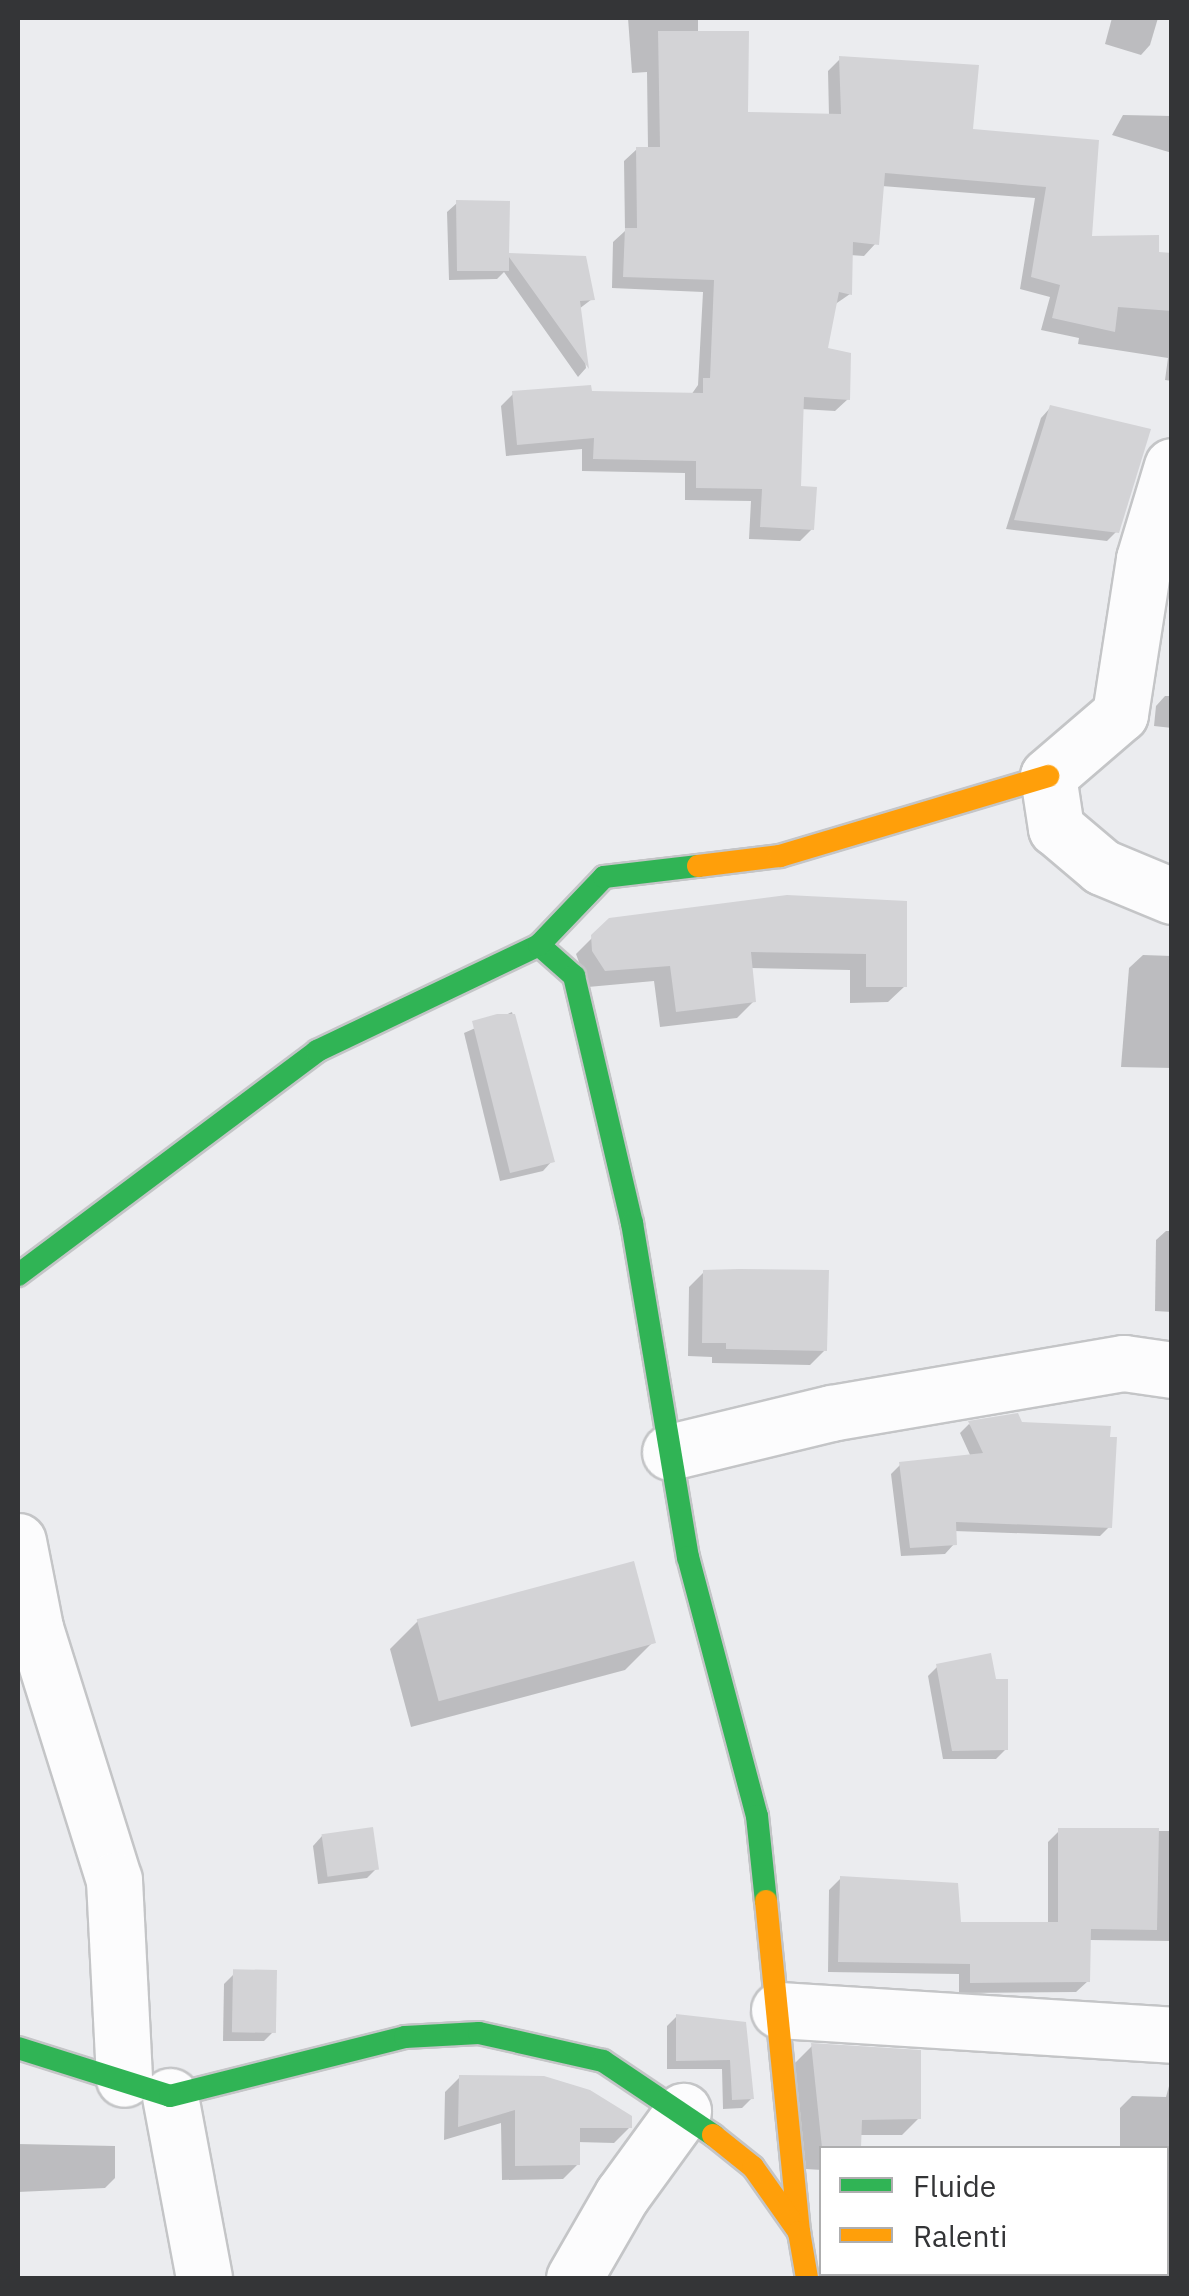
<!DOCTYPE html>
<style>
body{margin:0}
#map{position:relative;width:1189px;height:2296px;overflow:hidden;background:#ebecef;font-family:"IBM Plex Sans",sans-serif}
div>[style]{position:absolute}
.shadow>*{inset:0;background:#0003}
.building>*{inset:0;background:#d3d3d6;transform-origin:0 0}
.roads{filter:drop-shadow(2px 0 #c4c5c7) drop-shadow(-2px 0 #c4c5c7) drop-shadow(0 2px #c4c5c7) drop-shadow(0 -2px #c4c5c7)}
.street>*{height:55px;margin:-27.5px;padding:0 27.5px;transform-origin:27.5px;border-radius:27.5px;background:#fcfcfd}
.fast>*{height:22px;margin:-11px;padding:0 11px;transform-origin:11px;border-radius:11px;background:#30b455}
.slow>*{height:22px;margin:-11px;padding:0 11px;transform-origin:11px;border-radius:11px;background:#ff9f0a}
span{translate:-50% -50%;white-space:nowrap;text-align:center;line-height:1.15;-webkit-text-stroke:10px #fff;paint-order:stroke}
.frame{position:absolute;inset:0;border:20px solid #343537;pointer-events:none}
.legend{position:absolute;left:819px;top:2146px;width:350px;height:130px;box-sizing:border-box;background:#fff;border:2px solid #aeaeaf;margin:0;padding:12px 18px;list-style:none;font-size:30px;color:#343537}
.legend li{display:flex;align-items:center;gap:20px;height:50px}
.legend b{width:50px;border:2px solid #aeaeaf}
</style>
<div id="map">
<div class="shadow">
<div style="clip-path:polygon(628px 18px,698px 18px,698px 32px,746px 115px,829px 116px,828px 71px,840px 59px,971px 131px,1097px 143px,1089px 238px,1172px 256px,1172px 381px,1165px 380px,1168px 358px,1078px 344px,1079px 338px,1041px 330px,1050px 297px,1020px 289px,1035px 198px,882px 186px,876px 243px,864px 256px,850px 255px,850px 294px,834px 305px,825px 349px,848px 399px,835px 411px,801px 409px,798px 488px,812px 529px,800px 541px,749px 539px,751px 501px,685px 500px,685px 473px,582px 471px,582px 449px,506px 456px,501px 406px,513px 394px,691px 395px,698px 385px,703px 292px,612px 288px,613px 242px,625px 231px,624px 161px,637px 149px,648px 149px,647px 72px,632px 73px)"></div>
<div style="clip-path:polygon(1112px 18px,1158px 18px,1150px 45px,1141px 55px,1105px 44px)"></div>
<div style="clip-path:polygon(1123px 115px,1172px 116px,1172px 153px,1112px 135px)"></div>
<div style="clip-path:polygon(457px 203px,506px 255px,592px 299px,579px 309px,586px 368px,578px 377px,504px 272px,497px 279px,449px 280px,447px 212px)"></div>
<div style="clip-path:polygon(1050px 408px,1117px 531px,1107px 541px,1006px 529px,1041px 418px)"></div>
<div style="clip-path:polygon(1165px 696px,1172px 696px,1172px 728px,1154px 726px,1156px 706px)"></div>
<div style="clip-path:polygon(905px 904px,905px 986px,888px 1002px,850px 1003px,850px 970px,750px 968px,754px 1001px,737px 1018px,660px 1027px,654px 981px,588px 987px,576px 954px,610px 920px)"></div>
<div style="clip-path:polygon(1143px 955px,1172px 956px,1172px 1068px,1121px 1067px,1129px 968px)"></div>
<div style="clip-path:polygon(512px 1012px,552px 1161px,543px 1171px,500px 1181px,464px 1033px)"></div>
<div style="clip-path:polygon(1166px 1231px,1172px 1231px,1172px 1312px,1155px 1311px,1156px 1240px)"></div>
<div style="clip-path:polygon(704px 1272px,825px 1350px,810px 1365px,712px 1363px,712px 1357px,688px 1356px,689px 1287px)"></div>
<div style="clip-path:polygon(969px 1424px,1110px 1526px,1100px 1536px,954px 1531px,954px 1544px,945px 1554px,901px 1556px,891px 1474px,900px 1465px,971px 1457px,960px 1433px)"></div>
<div style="clip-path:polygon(418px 1621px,653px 1642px,625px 1670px,411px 1727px,390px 1649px)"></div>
<div style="clip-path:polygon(938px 1666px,1006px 1749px,996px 1759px,943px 1759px,928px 1676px)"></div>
<div style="clip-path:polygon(1059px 1831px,1172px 1831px,1172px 1941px,1089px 1940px,1088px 1981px,1076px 1992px,959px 1993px,959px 1974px,828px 1972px,829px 1890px,841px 1878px,959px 1925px,1048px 1924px,1048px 1842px)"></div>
<div style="clip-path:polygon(322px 1836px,376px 1869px,367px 1878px,318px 1884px,313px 1846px)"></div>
<div style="clip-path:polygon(234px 1974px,273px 2032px,264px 2041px,223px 2041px,224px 1984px)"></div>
<div style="clip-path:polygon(677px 2016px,744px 2025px,752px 2098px,742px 2108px,723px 2109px,722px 2069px,667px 2069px,667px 2026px)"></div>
<div style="clip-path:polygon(812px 2046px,919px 2118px,902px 2135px,859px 2135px,858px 2148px,822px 2148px,822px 2170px,806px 2169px,795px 2063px)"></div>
<div style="clip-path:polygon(1172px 2075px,1172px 2222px,1166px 2148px,1120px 2148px,1120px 2108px,1132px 2096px,1166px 2097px)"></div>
<div style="clip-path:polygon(460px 2077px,630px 2117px,629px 2128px,614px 2143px,577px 2142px,578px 2164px,563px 2179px,502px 2180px,501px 2123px,444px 2140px,445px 2092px)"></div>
<div style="clip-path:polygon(18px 2144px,115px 2146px,115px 2178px,105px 2188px,18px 2192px)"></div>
<div style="clip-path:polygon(871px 2274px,928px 2274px,870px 2278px)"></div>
</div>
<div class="building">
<div style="clip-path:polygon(658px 31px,749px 31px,748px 112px,841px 114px,839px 56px,979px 65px,973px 129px,1099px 140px,1092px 236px,1159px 235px,1159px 252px,1172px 253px,1172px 311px,1118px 307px,1115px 332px,1052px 318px,1060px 285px,1031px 277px,1046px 187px,885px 173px,879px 245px,853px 242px,852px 295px,839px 292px,828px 348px,851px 353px,850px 400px,804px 397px,801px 486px,817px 487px,814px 530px,760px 527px,762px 489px,696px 488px,696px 461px,593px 459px,594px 438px,517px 445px,512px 391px,591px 385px,592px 391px,703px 393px,703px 378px,710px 378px,714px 280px,623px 277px,625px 228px,637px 228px,636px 147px,660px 147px)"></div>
<div style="clip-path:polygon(456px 200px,510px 201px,509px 253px,586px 256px,595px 300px,580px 301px,589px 369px,509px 257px,509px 271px,457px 271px)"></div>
<div style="clip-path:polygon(1050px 405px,1151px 429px,1119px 533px,1014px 520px)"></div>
<div style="clip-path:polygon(787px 895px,907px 901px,907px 987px,866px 987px,866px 954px,751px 952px,756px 1002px,676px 1012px,670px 966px,605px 971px,592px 951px,591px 935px,609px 918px)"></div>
<div style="clip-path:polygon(497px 1014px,515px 1014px,555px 1162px,510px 1173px,472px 1021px)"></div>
<div style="clip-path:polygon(739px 1269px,829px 1270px,827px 1351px,726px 1349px,726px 1343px,702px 1343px,703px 1270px)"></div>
<div style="clip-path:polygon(1018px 1413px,1022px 1422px,1111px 1426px,1110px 1437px,1117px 1437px,1112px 1528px,956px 1522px,957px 1545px,910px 1548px,899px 1462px,983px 1453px,968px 1421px)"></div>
<div style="left:634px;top:1561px;width:85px;height:225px;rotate:75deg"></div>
<div style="clip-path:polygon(991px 1653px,996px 1679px,1008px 1679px,1008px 1750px,952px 1751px,936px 1664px)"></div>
<div style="left:373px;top:1827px;width:43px;height:52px;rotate:82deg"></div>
<div style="clip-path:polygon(1058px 1828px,1159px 1828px,1157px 1930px,1091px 1929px,1090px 1982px,970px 1983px,970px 1964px,838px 1962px,840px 1876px,958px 1883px,961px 1922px,1058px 1922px)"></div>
<div style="left:277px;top:1970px;width:63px;height:44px;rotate:91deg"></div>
<div style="clip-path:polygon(676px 2014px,746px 2022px,754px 2099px,732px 2100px,730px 2060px,676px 2061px)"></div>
<div style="clip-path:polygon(811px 2043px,921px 2050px,921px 2119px,862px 2120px,861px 2148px,822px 2148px)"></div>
<div style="clip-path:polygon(459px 2075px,544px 2076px,590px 2090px,632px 2116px,632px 2128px,580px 2128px,580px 2165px,515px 2166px,515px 2110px,458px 2127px)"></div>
</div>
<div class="roads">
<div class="street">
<div style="left:1172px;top:466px;width:97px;rotate:106.8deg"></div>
<div style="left:1144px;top:559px;width:157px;rotate:98.8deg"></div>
<div style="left:1120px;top:714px;width:95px;rotate:139.3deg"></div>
<div style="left:1048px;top:776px;width:53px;rotate:81.3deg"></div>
<div style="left:1056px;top:828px;width:60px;rotate:40.3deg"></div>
<div style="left:1102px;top:867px;width:76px;rotate:22.5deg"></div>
<div style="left:670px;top:1452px;width:166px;rotate:-13.6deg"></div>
<div style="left:831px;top:1413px;width:297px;rotate:-9.7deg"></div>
<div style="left:1124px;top:1363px;width:49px;rotate:8.3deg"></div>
<div style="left:18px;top:1541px;width:89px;rotate:78.9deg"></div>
<div style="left:35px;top:1628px;width:264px;rotate:72.6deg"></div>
<div style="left:114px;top:1880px;width:199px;rotate:87.1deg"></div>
<div style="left:779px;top:2010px;width:394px;rotate:3.6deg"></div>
<div style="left:170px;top:2096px;width:185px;rotate:79.4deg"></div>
<div style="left:574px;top:2278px;width:96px;rotate:-60deg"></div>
<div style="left:622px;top:2195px;width:104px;rotate:-54deg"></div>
</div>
<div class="fast">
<div style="left:539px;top:945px;width:47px;rotate:41.5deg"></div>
<div style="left:574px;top:976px;width:254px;rotate:76.8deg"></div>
<div style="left:632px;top:1223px;width:339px;rotate:80.5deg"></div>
<div style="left:688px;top:1557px;width:268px;rotate:75.1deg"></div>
<div style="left:757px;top:1816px;width:85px;rotate:84deg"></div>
<div style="left:18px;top:1275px;width:374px;rotate:-36.8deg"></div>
<div style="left:317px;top:1051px;width:246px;rotate:-25.5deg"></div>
<div style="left:539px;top:945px;width:94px;rotate:-46.3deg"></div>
<div style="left:604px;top:877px;width:95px;rotate:-6.7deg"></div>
<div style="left:18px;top:2048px;width:159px;rotate:17.5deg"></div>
<div style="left:170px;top:2096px;width:242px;rotate:-14.1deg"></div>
<div style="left:405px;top:2037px;width:74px;rotate:-3.1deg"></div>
<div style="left:479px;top:2033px;width:127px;rotate:12.7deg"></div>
<div style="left:603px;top:2061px;width:133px;rotate:33.9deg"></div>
</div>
<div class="slow">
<div style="left:698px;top:866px;width:83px;rotate:-7deg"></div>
<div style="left:780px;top:856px;width:280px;rotate:-16.6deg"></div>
<div style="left:766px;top:1901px;width:333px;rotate:84.3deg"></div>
<div style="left:713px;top:2135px;width:51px;rotate:38.7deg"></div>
<div style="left:753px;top:2167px;width:80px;rotate:54.7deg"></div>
<div style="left:799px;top:2232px;width:47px;rotate:80.1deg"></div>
</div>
</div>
<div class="frame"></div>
<ul class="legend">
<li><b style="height:12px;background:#30b455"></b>Fluide</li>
<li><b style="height:12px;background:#ff9f0a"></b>Ralenti</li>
</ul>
</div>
